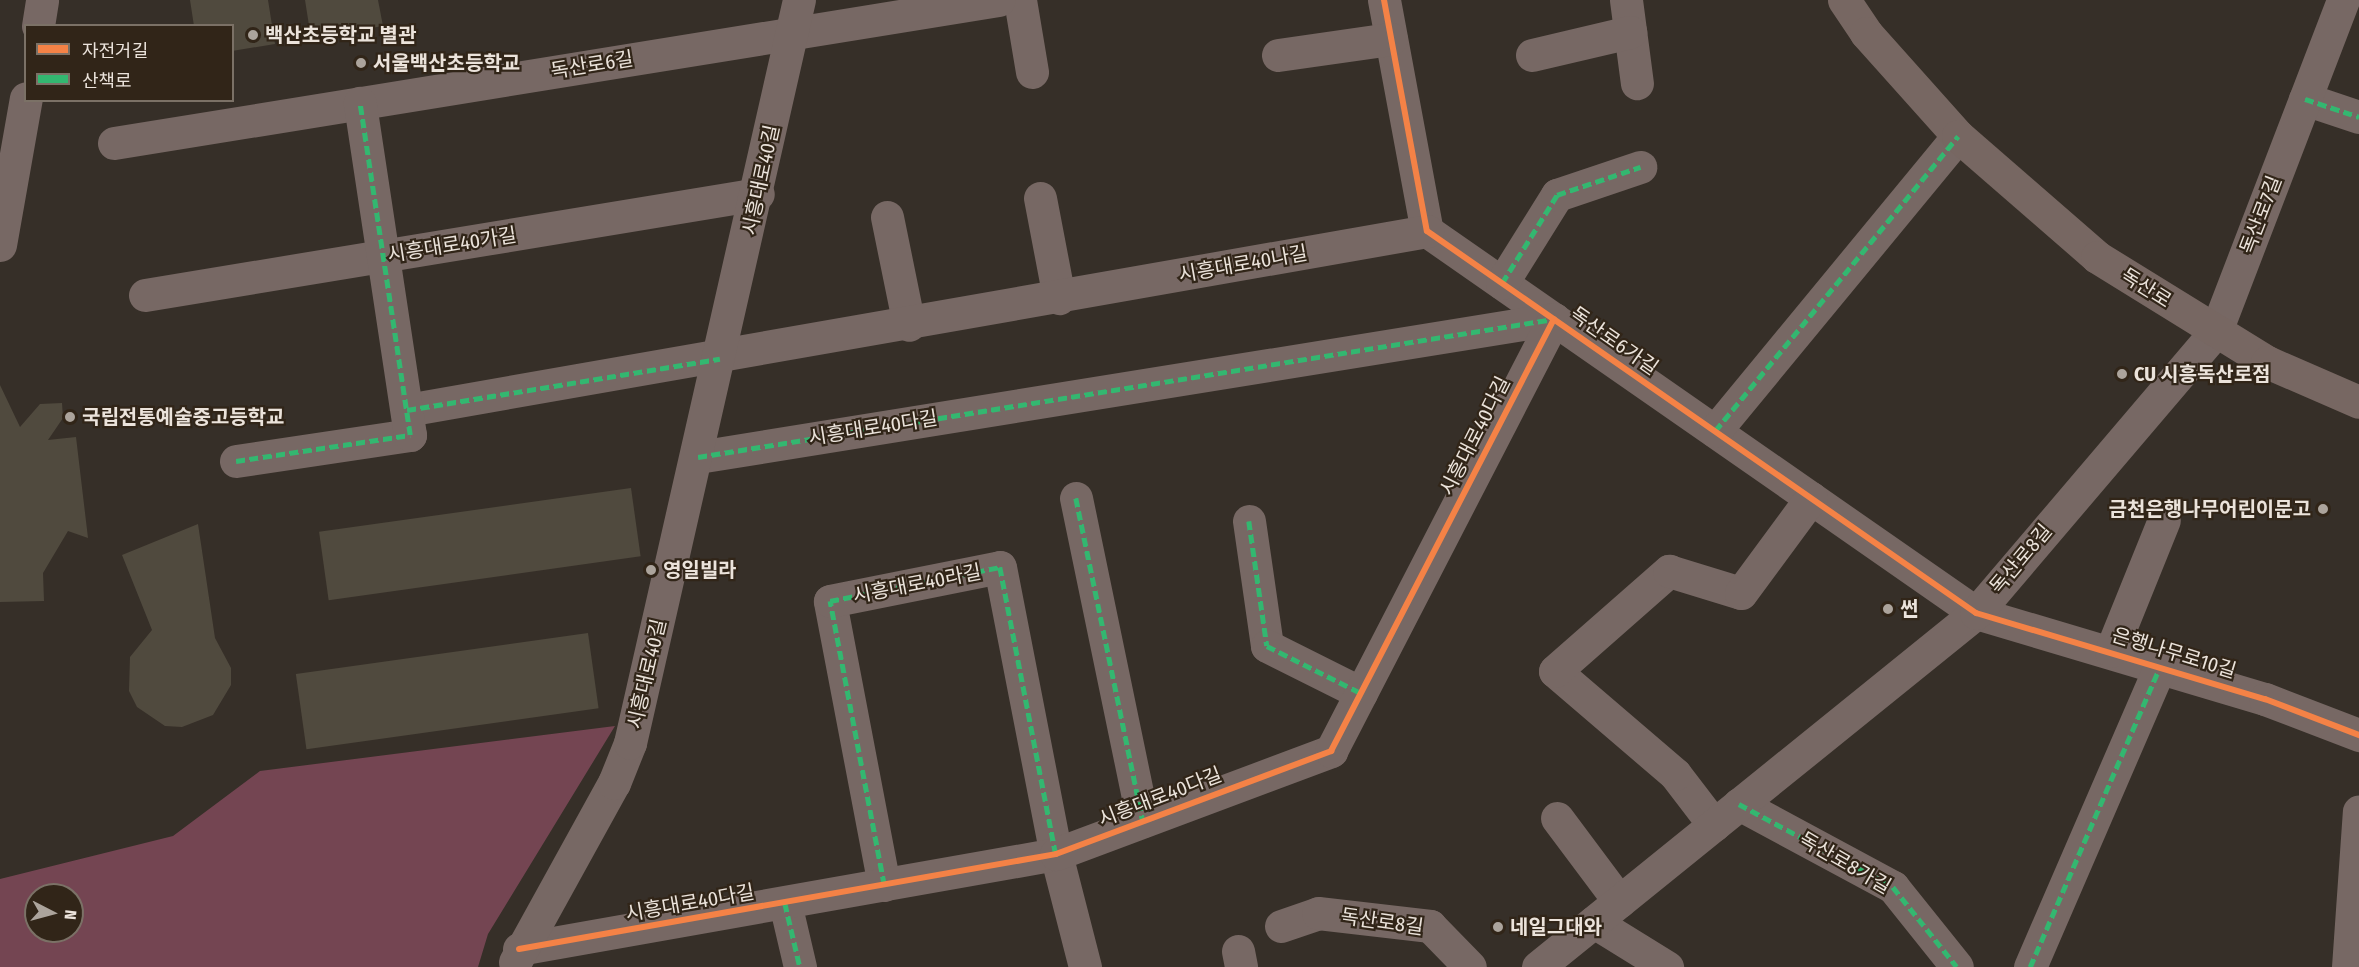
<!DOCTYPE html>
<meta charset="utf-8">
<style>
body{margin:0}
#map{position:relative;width:2359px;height:967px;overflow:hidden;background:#362f28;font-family:"Fira Sans Condensed","Noto Sans KR",sans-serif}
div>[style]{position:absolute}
.forest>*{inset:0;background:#744552}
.building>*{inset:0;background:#504a3e;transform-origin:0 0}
.minor>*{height:33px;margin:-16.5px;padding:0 16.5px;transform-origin:16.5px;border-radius:16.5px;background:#776864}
.major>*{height:33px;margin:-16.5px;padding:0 16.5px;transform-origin:16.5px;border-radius:16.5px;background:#776762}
.quiet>*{height:4.5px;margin-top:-2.25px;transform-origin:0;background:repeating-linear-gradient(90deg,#33b770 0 9px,transparent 0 13.5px)}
.cycleway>*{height:6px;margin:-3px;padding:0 3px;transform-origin:3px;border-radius:3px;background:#f48246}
.dots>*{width:16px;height:16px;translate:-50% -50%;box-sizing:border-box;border:3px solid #312518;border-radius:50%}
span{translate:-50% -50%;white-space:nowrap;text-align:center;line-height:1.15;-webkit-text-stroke:4.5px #312518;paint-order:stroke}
.poi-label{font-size:20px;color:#ebe3db;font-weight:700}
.left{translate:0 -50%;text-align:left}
.right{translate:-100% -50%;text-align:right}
.street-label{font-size:20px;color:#ebe3db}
.legend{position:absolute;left:24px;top:24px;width:210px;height:78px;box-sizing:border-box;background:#312518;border:2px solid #7b7166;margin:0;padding:8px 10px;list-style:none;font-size:18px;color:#ebe3db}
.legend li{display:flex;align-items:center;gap:12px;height:30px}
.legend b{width:30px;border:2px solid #7b7166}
.north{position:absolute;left:24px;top:883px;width:60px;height:60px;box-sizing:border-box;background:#312518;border:2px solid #7b7166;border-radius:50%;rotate:96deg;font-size:16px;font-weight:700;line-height:24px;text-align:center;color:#ebe3db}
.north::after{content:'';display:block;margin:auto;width:21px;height:27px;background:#aca49c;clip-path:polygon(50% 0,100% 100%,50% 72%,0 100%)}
</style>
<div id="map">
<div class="forest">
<div style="clip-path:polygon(evenodd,615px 726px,488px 934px,478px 967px,0 967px,0 879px,173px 836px,260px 771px,615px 726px,36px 895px,72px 895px,72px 931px,36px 931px,36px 895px)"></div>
</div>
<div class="building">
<div style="clip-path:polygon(190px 0,268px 0,275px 44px,232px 51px,232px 26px,194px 26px)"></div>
<div style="clip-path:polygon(305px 0,378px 0,383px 26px,311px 38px)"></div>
<div style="clip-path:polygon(0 385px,20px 427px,40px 404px,62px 403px,63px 418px,48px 440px,76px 437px,88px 538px,68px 531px,43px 573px,44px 601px,0 602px)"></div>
<div style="left:631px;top:488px;width:69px;height:315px;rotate:82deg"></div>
<div style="clip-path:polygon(198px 524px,215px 638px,231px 668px,231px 685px,213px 715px,182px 727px,165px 726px,137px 707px,129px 691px,130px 657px,152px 630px,122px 555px)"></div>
<div style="left:588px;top:633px;width:76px;height:295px;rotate:82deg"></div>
</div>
<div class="minor">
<div style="left:1020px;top:0;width:73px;rotate:80.5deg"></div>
<div style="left:1384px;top:0;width:235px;rotate:79.5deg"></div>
<div style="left:1427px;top:231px;width:669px;rotate:34.83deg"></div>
<div style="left:1976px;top:613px;width:302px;rotate:16.6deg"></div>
<div style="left:2265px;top:699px;width:101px;rotate:21deg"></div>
<div style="left:1626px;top:0;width:84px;rotate:82.5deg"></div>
<div style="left:38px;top:26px;width:26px;rotate:-81deg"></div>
<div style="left:1278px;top:55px;width:114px;rotate:-8.1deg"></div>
<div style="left:1532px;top:55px;width:101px;rotate:-13.2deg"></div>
<div style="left:2305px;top:99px;width:57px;rotate:18.4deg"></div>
<div style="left:114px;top:143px;width:896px;rotate:-9.18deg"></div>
<div style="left:1040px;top:198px;width:102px;rotate:79.2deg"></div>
<div style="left:887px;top:217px;width:110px;rotate:78.5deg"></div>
<div style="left:0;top:245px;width:149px;rotate:-80deg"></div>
<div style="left:1502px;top:283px;width:104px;rotate:-58deg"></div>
<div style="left:1557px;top:195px;width:88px;rotate:-18.6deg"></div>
<div style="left:145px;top:295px;width:621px;rotate:-9.36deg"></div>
<div style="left:407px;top:410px;width:1036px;rotate:-9.95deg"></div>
<div style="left:1715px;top:431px;width:382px;rotate:-50.5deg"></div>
<div style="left:698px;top:457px;width:867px;rotate:-9.16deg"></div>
<div style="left:236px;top:461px;width:176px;rotate:-8.5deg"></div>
<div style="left:410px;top:435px;width:336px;rotate:-98.6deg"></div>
<div style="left:1076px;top:498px;width:330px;rotate:78.3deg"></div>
<div style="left:1249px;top:521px;width:126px;rotate:81.8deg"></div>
<div style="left:1267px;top:646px;width:105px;rotate:26.6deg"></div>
<div style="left:2111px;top:651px;width:141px;rotate:-68deg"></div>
<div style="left:1739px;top:804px;width:175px;rotate:28.3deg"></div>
<div style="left:1893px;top:887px;width:102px;rotate:51.3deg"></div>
<div style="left:1557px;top:818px;width:104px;rotate:53.2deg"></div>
<div style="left:1714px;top:825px;width:64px;rotate:-127.4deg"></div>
<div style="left:1675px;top:774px;width:158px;rotate:-139.4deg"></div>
<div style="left:1555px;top:671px;width:152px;rotate:-41.3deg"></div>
<div style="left:1669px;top:571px;width:75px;rotate:17deg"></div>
<div style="left:1741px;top:593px;width:118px;rotate:-53.6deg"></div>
<div style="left:884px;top:885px;width:289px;rotate:-100.8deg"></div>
<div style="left:830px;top:601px;width:173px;rotate:-11.3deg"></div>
<div style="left:1000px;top:567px;width:292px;rotate:79deg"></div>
<div style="left:1056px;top:854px;width:117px;rotate:75.6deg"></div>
<div style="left:785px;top:903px;width:66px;rotate:76.8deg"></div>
<div style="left:1594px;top:922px;width:86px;rotate:31.7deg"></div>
<div style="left:1281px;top:926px;width:39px;rotate:-19deg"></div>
<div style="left:1318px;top:913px;width:113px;rotate:6.6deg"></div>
<div style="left:1430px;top:926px;width:57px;rotate:45.7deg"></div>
<div style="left:519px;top:949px;width:545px;rotate:-10.03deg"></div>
<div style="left:1056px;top:854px;width:294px;rotate:-20.5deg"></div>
<div style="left:1331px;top:751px;width:486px;rotate:-62.7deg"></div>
<div style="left:1238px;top:951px;width:16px;rotate:79deg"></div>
<div style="left:515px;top:962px;width:205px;rotate:-61.1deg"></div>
<div style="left:614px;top:783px;width:43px;rotate:-68.2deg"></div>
<div style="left:630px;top:743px;width:762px;rotate:-77.19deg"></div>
<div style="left:1538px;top:967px;width:563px;rotate:-38.95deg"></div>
<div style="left:1976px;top:613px;width:370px;rotate:-49.6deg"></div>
<div style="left:2216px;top:331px;width:355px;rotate:-69deg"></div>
<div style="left:2030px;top:967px;width:328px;rotate:-66.6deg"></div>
<div style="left:2348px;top:967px;width:156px;rotate:-86deg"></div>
</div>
<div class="major">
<div style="left:1844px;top:0;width:40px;rotate:56deg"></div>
<div style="left:1866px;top:33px;width:138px;rotate:48.2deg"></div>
<div style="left:1958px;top:136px;width:184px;rotate:41deg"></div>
<div style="left:2097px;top:257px;width:200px;rotate:31.7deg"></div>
<div style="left:2267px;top:362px;width:100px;rotate:23.5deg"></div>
</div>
<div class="quiet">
<div style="left:2305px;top:99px;width:57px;rotate:18.4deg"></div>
<div style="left:1502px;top:283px;width:104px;rotate:-58deg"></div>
<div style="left:1557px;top:195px;width:88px;rotate:-18.6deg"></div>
<div style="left:407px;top:410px;width:317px;rotate:-9.3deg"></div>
<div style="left:1715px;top:431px;width:382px;rotate:-50.5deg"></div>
<div style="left:698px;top:457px;width:867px;rotate:-9.16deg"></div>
<div style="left:236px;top:461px;width:176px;rotate:-8.5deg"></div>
<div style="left:410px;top:435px;width:336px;rotate:-98.6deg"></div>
<div style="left:1076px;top:498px;width:330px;rotate:78.3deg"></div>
<div style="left:1249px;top:521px;width:126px;rotate:81.8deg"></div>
<div style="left:1267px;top:646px;width:105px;rotate:26.6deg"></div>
<div style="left:1739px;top:804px;width:175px;rotate:28.3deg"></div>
<div style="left:1893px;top:887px;width:102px;rotate:51.3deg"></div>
<div style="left:884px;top:885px;width:289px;rotate:-100.8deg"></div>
<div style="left:830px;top:601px;width:173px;rotate:-11.3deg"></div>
<div style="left:1000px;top:567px;width:292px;rotate:79deg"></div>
<div style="left:785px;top:903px;width:66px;rotate:76.8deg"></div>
<div style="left:2030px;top:967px;width:328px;rotate:-66.6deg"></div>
</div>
<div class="cycleway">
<div style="left:1384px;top:0;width:235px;rotate:79.5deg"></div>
<div style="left:1427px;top:231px;width:669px;rotate:34.83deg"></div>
<div style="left:1976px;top:613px;width:302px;rotate:16.6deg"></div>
<div style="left:2265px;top:699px;width:101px;rotate:21deg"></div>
<div style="left:519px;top:949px;width:545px;rotate:-10.03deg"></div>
<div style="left:1056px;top:854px;width:294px;rotate:-20.5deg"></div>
<div style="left:1331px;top:751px;width:486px;rotate:-62.7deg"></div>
</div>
<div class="dots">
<div style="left:253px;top:35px;background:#aca49c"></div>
<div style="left:361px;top:63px;background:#aca49c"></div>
<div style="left:2122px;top:374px;background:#aca49c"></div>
<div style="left:70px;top:417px;background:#aca49c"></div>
<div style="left:2323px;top:509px;background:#aca49c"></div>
<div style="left:651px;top:570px;background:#aca49c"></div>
<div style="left:1888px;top:609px;background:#aca49c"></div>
<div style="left:1498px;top:927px;background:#aca49c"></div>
</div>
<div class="poi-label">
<span class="left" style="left:265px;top:35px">백산초등학교 별관</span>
<span class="left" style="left:373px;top:63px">서울백산초등학교</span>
<span class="left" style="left:2134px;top:374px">CU 시흥독산로점</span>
<span class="left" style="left:82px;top:417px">국립전통예술중고등학교</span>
<span class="right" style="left:2311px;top:509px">금천은행나무어린이문고</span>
<span class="left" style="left:663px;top:570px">영일빌라</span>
<span class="left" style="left:1900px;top:609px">썬</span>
<span class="left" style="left:1510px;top:927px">네일그대와</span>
</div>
<div class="street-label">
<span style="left:592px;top:65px;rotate:-9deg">독산로6길</span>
<span style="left:761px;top:180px;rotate:-78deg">시흥대로40길</span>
<span style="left:2261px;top:215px;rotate:-69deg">독산로7길</span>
<span style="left:452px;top:245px;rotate:-9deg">시흥대로40가길</span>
<span style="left:1243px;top:264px;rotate:-10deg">시흥대로40나길</span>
<span style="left:2146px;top:288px;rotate:32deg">독산로</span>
<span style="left:1614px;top:341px;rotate:35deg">독산로6가길</span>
<span style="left:873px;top:428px;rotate:-9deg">시흥대로40다길</span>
<span style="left:1475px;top:436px;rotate:-63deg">시흥대로40다길</span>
<span style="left:2021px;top:559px;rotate:-50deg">독산로8길</span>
<span style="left:917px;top:584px;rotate:-11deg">시흥대로40라길</span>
<span style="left:2174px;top:653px;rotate:17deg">은행나무로10길</span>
<span style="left:647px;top:674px;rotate:-77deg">시흥대로40길</span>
<span style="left:1160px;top:797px;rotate:-21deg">시흥대로40다길</span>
<span style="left:1845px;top:863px;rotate:30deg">독산로8가길</span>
<span style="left:690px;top:903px;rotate:-10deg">시흥대로40다길</span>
<span style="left:1382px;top:922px;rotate:8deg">독산로8길</span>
</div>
<ul class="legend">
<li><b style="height:8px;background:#f48246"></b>자전거길</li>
<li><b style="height:8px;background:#33b770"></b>산책로</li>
</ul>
<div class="north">N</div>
</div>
